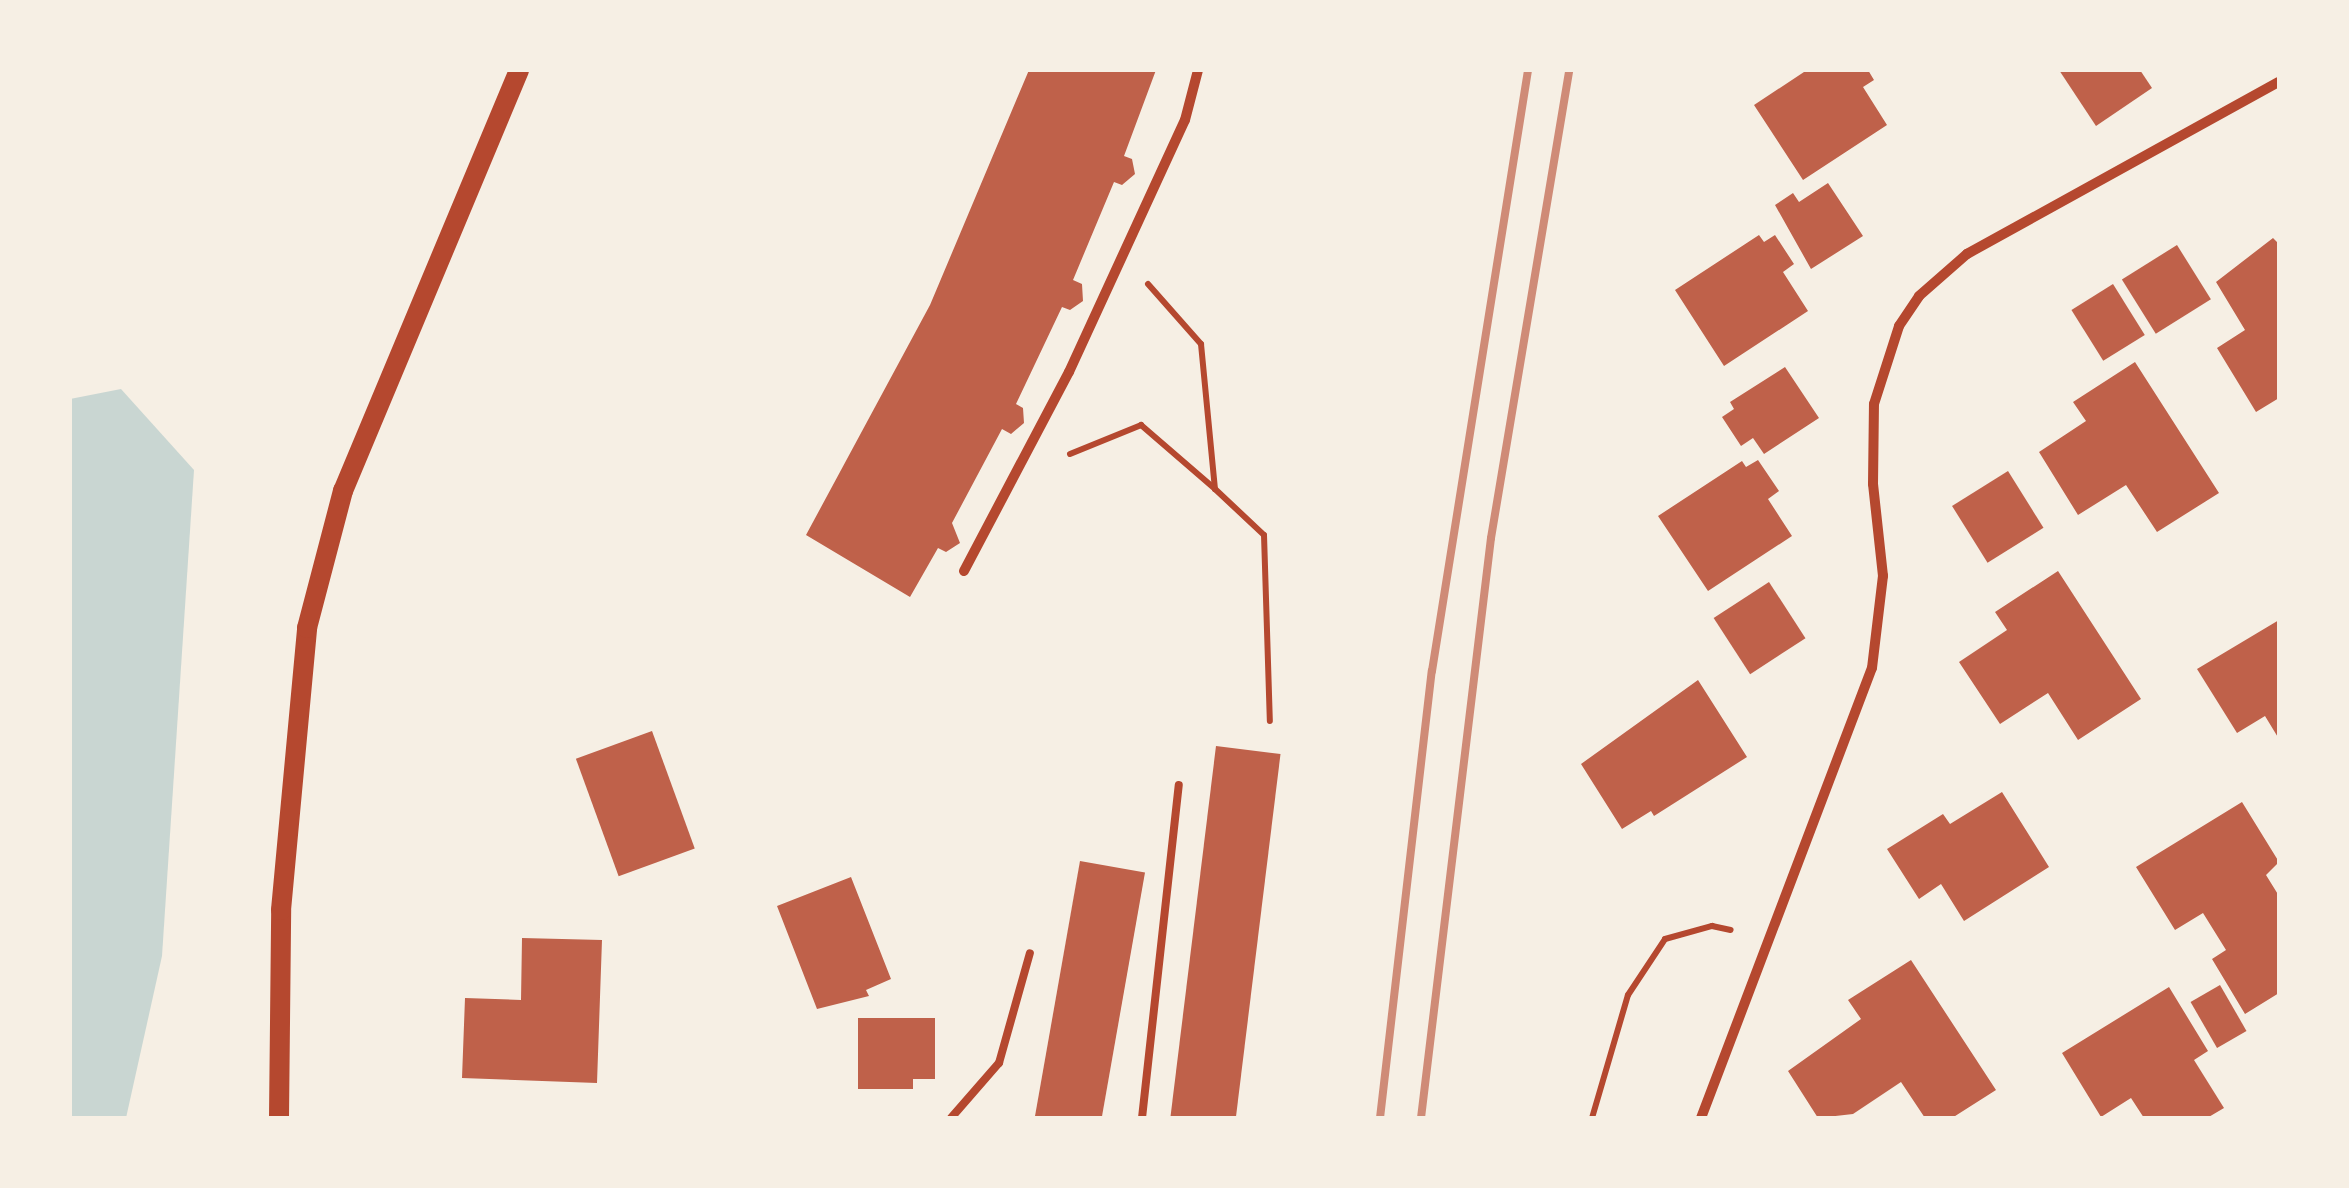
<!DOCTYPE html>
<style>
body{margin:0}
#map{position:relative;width:2349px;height:1188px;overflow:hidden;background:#f6efe4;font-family:"Fira Sans",sans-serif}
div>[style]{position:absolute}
.water>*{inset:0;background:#c9d6d2}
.building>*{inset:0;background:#bf614a;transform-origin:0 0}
.path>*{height:6px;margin:-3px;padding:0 3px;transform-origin:3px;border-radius:3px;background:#b5482f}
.service>*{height:8px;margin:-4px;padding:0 4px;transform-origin:4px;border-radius:4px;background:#b5482f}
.minor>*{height:10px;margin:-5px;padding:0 5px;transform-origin:5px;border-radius:5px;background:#b5482f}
.secondary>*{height:20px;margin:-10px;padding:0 10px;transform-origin:10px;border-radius:10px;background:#b5482f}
.rail>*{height:8px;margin:-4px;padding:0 4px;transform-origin:4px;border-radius:4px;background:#cf8b77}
span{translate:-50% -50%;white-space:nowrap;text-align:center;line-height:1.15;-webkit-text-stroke:10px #f6efe4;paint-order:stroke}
.frame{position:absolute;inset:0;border:72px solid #f6efe4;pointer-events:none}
</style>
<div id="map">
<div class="water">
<div style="clip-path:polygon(121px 389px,194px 470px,162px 956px,126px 1118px,70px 1118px,70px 399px)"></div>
</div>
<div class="building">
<div style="clip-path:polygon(1029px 70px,1156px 70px,1124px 156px,1132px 159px,1135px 174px,1122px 185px,1114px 182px,1073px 280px,1082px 284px,1083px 301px,1070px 310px,1062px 307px,1016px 404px,1023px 408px,1024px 423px,1011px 434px,1002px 429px,952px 523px,960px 543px,946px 552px,938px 548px,910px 597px,806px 535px,930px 305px)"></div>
<div style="clip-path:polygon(1807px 70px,1868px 70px,1874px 80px,1863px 87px,1887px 125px,1803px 180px,1754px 105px)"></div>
<div style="clip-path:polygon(2059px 70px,2140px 70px,2152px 88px,2096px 126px)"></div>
<div style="clip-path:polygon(1828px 183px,1863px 236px,1811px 269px,1775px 205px,1793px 193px,1799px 202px)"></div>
<div style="clip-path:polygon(1759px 235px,1764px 242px,1775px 235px,1794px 264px,1783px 272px,1808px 311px,1724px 366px,1675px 290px)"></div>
<div style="clip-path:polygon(2273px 238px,2279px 244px,2279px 398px,2256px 412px,2217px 348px,2245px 330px,2216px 282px)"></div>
<div style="left:2177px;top:245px;width:64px;height:65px;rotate:58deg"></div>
<div style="left:2113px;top:284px;width:60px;height:49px;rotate:58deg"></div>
<div style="clip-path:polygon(2135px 362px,2219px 493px,2157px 532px,2126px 485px,2078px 515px,2039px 452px,2086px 421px,2073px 402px)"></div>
<div style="clip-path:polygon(1785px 367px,1819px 418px,1764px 454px,1753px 438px,1741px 446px,1722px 417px,1734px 409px,1730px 402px)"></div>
<div style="clip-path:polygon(1758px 460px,1779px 491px,1768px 499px,1792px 536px,1708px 591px,1658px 516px,1742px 461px,1746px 467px)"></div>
<div style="left:2008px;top:471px;width:67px;height:66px;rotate:58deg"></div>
<div style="clip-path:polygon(2058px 571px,2141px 699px,2078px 740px,2048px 693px,2000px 724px,1959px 662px,2007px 630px,1995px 612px)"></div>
<div style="left:1769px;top:582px;width:67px;height:66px;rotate:57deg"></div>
<div style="clip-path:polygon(2279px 620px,2279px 739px,2265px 716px,2237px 733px,2197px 669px)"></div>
<div style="clip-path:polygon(1698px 680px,1747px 757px,1654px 816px,1651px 811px,1622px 829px,1581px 764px)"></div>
<div style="left:652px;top:731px;width:125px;height:81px;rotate:70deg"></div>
<div style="left:1216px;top:746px;width:65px;height:374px;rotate:7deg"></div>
<div style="clip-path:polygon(2002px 792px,2049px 867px,1964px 921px,1941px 884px,1919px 899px,1887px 849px,1943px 814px,1950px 824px)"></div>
<div style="clip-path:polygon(2242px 802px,2279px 862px,2266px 875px,2279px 896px,2279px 993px,2245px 1014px,2212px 959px,2226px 950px,2203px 913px,2175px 930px,2136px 867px)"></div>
<div style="left:1080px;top:861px;width:66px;height:260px;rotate:10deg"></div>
<div style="clip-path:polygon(851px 877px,891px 979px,866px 990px,869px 996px,817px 1009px,777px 906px)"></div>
<div style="clip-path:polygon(522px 938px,602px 940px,597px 1083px,462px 1078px,465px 998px,521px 1000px)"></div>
<div style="clip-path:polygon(1911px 960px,1996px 1090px,1952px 1118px,1925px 1118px,1901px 1082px,1853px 1114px,1818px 1118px,1788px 1071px,1861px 1019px,1848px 1000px)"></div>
<div style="left:2220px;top:985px;width:53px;height:34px;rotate:60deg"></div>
<div style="clip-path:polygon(2169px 987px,2208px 1051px,2194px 1060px,2224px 1108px,2207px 1118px,2144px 1118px,2131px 1098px,2101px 1117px,2062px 1053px)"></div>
<div style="clip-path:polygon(858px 1018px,935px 1018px,935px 1079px,913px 1079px,913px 1089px,858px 1089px)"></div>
</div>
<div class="path">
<div style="left:1148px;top:284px;width:80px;rotate:48.5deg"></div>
<div style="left:1201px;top:344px;width:146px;rotate:84.5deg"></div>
<div style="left:1215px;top:489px;width:67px;rotate:43.2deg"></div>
<div style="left:1264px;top:535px;width:186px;rotate:88.2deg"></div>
<div style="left:1070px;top:454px;width:77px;rotate:-22.2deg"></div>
<div style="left:1141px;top:425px;width:96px;rotate:40.8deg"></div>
<div style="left:1592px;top:1118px;width:128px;rotate:-73.7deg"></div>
<div style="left:1628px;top:995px;width:67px;rotate:-56.5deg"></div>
<div style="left:1665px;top:939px;width:49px;rotate:-15.5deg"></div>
<div style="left:1712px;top:926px;width:19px;rotate:12deg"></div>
</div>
<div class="service">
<div style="left:951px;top:1118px;width:73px;rotate:-48.9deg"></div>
<div style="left:999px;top:1063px;width:114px;rotate:-74.3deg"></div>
<div style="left:1142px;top:1118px;width:335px;rotate:-83.7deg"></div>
</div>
<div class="minor">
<div style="left:964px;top:571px;width:225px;rotate:-62.2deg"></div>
<div style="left:1069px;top:372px;width:277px;rotate:-65.3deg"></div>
<div style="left:1185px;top:120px;width:52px;rotate:-75.4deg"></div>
<div style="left:1701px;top:1118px;width:481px;rotate:-69.2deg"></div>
<div style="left:1872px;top:668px;width:93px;rotate:-83.2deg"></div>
<div style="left:1883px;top:576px;width:93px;rotate:-96.2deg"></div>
<div style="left:1873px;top:484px;width:80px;rotate:-89.3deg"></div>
<div style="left:1874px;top:404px;width:82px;rotate:-72.2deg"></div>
<div style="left:1899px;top:326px;width:36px;rotate:-56deg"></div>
<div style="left:1919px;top:296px;width:64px;rotate:-41.2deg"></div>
<div style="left:1967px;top:254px;width:356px;rotate:-28.9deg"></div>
</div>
<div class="secondary">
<div style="left:279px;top:1118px;width:208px;rotate:-89.4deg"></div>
<div style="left:281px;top:910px;width:283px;rotate:-84.7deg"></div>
<div style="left:307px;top:628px;width:142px;rotate:-75.3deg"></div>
<div style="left:343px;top:491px;width:456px;rotate:-67.3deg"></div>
</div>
<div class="rail">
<div style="left:1380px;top:1118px;width:450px;rotate:-83.4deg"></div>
<div style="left:1432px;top:671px;width:609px;rotate:-80.92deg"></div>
<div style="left:1421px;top:1118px;width:584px;rotate:-83.12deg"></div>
<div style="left:1491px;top:538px;width:474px;rotate:-80.5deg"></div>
</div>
<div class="frame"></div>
</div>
